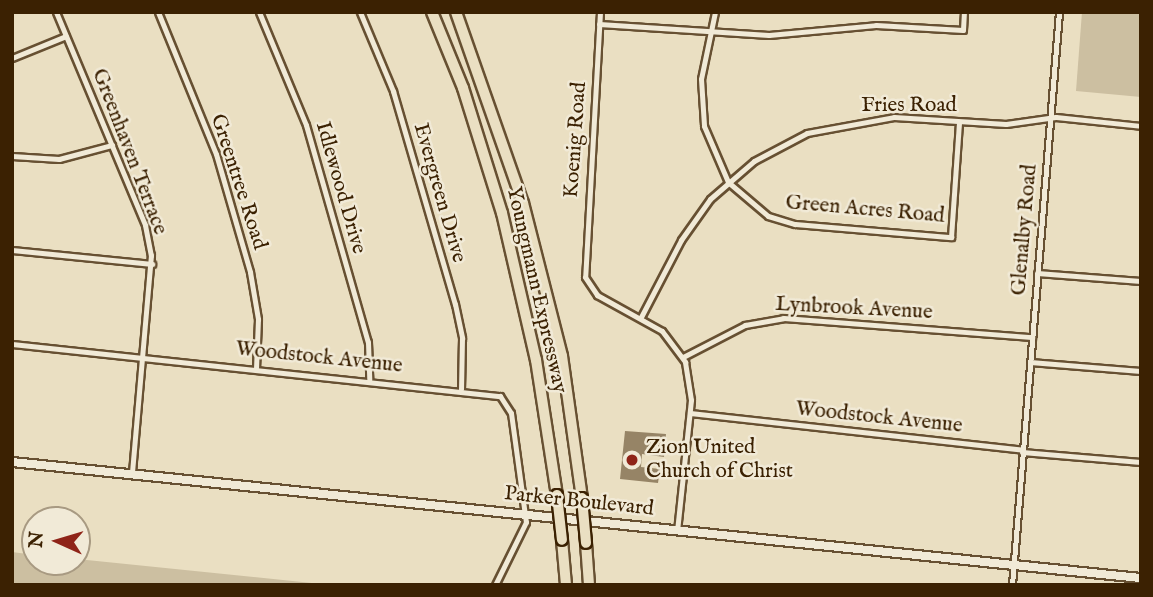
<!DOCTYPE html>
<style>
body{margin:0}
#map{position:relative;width:1153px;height:597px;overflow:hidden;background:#eadfc2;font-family:"IM FELL English",serif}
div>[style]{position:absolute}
.green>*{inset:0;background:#ccbfa1}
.building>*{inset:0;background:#968466}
.roads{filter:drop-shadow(2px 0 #675032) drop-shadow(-2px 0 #675032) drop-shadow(0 2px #675032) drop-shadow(0 -2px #675032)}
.street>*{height:5px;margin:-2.5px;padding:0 2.5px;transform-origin:2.5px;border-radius:2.5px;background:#f1ead7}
.secondary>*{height:8px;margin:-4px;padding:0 4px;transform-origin:4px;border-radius:4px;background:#f1ead7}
.highway>*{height:10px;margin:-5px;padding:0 5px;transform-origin:5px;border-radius:5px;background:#eadfc2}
.bridges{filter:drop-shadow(2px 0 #3b2102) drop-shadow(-2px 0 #3b2102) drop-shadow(0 2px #3b2102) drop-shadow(0 -2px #3b2102)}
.highway-bridge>*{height:10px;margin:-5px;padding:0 5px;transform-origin:5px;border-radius:5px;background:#eadfc2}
.dots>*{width:19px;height:19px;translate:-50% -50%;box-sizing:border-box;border:4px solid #f1ead7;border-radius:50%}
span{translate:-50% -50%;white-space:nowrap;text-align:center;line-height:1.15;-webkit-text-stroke:5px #f1ead7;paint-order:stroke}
.street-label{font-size:21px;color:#3b2102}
.poi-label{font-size:21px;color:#3b2102}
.left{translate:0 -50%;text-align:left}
.frame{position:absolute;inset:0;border:14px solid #3b2102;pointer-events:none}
.north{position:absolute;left:21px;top:506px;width:70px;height:70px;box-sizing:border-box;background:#f1ead7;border:2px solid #a89a82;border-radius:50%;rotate:274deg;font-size:19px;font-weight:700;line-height:28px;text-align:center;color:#3b2102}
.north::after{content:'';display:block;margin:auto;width:24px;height:32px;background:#8f2418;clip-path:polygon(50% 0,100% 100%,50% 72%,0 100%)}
</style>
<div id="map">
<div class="green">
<div style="clip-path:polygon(1082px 12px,1141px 12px,1141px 97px,1076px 91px)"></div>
<div style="clip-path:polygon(12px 552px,35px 555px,35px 562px,77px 559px,331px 585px,12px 585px)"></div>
</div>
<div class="building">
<div style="clip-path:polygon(625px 431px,666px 434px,664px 457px,642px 454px,641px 467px,660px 469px,658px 483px,620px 479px)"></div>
</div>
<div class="roads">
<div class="street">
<div style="left:56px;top:12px;width:231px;rotate:67.3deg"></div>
<div style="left:145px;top:225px;width:31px;rotate:79deg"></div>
<div style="left:151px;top:255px;width:220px;rotate:95deg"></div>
<div style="left:158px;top:12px;width:153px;rotate:67.8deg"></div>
<div style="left:216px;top:154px;width:123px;rotate:73.9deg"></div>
<div style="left:250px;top:272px;width:48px;rotate:80.3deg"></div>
<div style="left:258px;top:319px;width:49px;rotate:92.3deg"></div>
<div style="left:259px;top:12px;width:122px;rotate:67.4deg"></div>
<div style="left:306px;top:125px;width:226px;rotate:74.1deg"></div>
<div style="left:368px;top:342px;width:37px;rotate:88deg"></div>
<div style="left:360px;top:12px;width:86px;rotate:67.3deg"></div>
<div style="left:393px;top:91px;width:222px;rotate:73.8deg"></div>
<div style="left:455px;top:304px;width:35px;rotate:78deg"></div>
<div style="left:462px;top:338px;width:51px;rotate:91.1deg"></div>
<div style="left:600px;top:12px;width:265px;rotate:93.2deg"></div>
<div style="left:585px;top:277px;width:22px;rotate:56deg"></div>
<div style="left:597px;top:295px;width:74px;rotate:29deg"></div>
<div style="left:662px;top:331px;width:39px;rotate:53deg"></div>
<div style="left:685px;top:362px;width:38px;rotate:81deg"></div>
<div style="left:691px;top:400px;width:131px;rotate:96.1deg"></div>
<div style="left:715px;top:12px;width:68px;rotate:101.8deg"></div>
<div style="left:701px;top:79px;width:47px;rotate:86.3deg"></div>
<div style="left:704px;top:126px;width:61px;rotate:66.8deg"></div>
<div style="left:728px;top:182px;width:52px;rotate:40.4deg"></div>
<div style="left:768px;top:216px;width:28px;rotate:17deg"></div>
<div style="left:795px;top:224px;width:157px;rotate:4.8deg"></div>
<div style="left:951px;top:237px;width:115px;rotate:-86deg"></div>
<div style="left:599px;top:24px;width:170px;rotate:3.7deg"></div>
<div style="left:769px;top:35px;width:107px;rotate:-5.3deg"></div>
<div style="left:876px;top:25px;width:87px;rotate:3.3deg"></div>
<div style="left:963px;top:30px;width:18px;rotate:-87deg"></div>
<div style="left:12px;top:58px;width:58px;rotate:-22.2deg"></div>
<div style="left:12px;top:156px;width:47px;rotate:3.7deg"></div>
<div style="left:59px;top:159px;width:55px;rotate:-14.8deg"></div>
<div style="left:12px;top:250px;width:141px;rotate:5.7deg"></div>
<div style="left:1037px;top:273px;width:104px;rotate:4.4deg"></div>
<div style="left:641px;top:317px;width:87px;rotate:-62.5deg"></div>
<div style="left:681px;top:240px;width:50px;rotate:-54.7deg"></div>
<div style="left:710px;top:199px;width:58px;rotate:-40.8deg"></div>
<div style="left:754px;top:161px;width:60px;rotate:-27.8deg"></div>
<div style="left:807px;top:133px;width:88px;rotate:-10.4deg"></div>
<div style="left:894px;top:117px;width:112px;rotate:3.6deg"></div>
<div style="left:1006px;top:124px;width:50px;rotate:-8deg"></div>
<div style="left:1056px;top:117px;width:85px;rotate:6deg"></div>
<div style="left:12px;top:344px;width:491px;rotate:6.1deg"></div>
<div style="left:500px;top:396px;width:20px;rotate:57deg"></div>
<div style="left:511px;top:413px;width:110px;rotate:82.2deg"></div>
<div style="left:526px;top:522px;width:70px;rotate:116.2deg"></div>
<div style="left:683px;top:357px;width:70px;rotate:-27.3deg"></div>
<div style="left:745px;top:325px;width:39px;rotate:-10deg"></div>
<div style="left:783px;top:318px;width:250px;rotate:4.4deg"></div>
<div style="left:1030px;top:362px;width:111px;rotate:4.6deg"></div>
<div style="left:690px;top:413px;width:335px;rotate:6.3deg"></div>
<div style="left:1022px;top:452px;width:119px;rotate:4.8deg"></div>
<div style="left:1012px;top:585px;width:575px;rotate:-85.31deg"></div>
</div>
<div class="secondary">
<div style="left:12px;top:462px;width:1135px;rotate:5.87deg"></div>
</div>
<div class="highway">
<div style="left:432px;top:12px;width:82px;rotate:67.8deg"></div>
<div style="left:463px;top:88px;width:131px;rotate:72.7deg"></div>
<div style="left:502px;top:213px;width:151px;rotate:77deg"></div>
<div style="left:536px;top:360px;width:137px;rotate:81.2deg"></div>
<div style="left:456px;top:12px;width:202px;rotate:70.7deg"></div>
<div style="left:523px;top:203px;width:158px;rotate:75.7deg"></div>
<div style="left:562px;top:356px;width:143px;rotate:82deg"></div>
<div style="left:562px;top:540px;width:45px;rotate:84.9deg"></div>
<div style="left:586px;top:543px;width:42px;rotate:85.9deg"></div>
</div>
</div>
<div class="bridges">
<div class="highway-bridge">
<div style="left:557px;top:495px;width:45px;rotate:83.7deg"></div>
<div style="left:582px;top:498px;width:45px;rotate:84.9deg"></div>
</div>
</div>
<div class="dots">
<div style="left:632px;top:460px;background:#8f2418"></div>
</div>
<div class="street-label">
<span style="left:909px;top:106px">Fries Road</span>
<span style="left:576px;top:140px;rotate:-86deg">Koenig Road</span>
<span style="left:129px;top:152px;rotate:69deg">Greenhaven Terrace</span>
<span style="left:238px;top:182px;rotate:72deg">Greentree Road</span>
<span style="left:340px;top:188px;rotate:74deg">Idlewood Drive</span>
<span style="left:439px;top:193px;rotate:74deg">Evergreen Drive</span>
<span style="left:865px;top:210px;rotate:5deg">Green Acres Road</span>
<span style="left:1025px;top:230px;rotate:-85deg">Glenalby Road</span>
<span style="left:536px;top:290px;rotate:77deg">Youngmann Expressway</span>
<span style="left:854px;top:309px;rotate:3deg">Lynbrook Avenue</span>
<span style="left:319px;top:358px;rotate:6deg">Woodstock Avenue</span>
<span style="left:879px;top:418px;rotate:6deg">Woodstock Avenue</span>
<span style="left:579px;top:502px;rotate:6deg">Parker Boulevard</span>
</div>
<div class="poi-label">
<span class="left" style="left:646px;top:460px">Zion United<br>Church of Christ</span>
</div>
<div class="frame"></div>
<div class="north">N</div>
</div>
